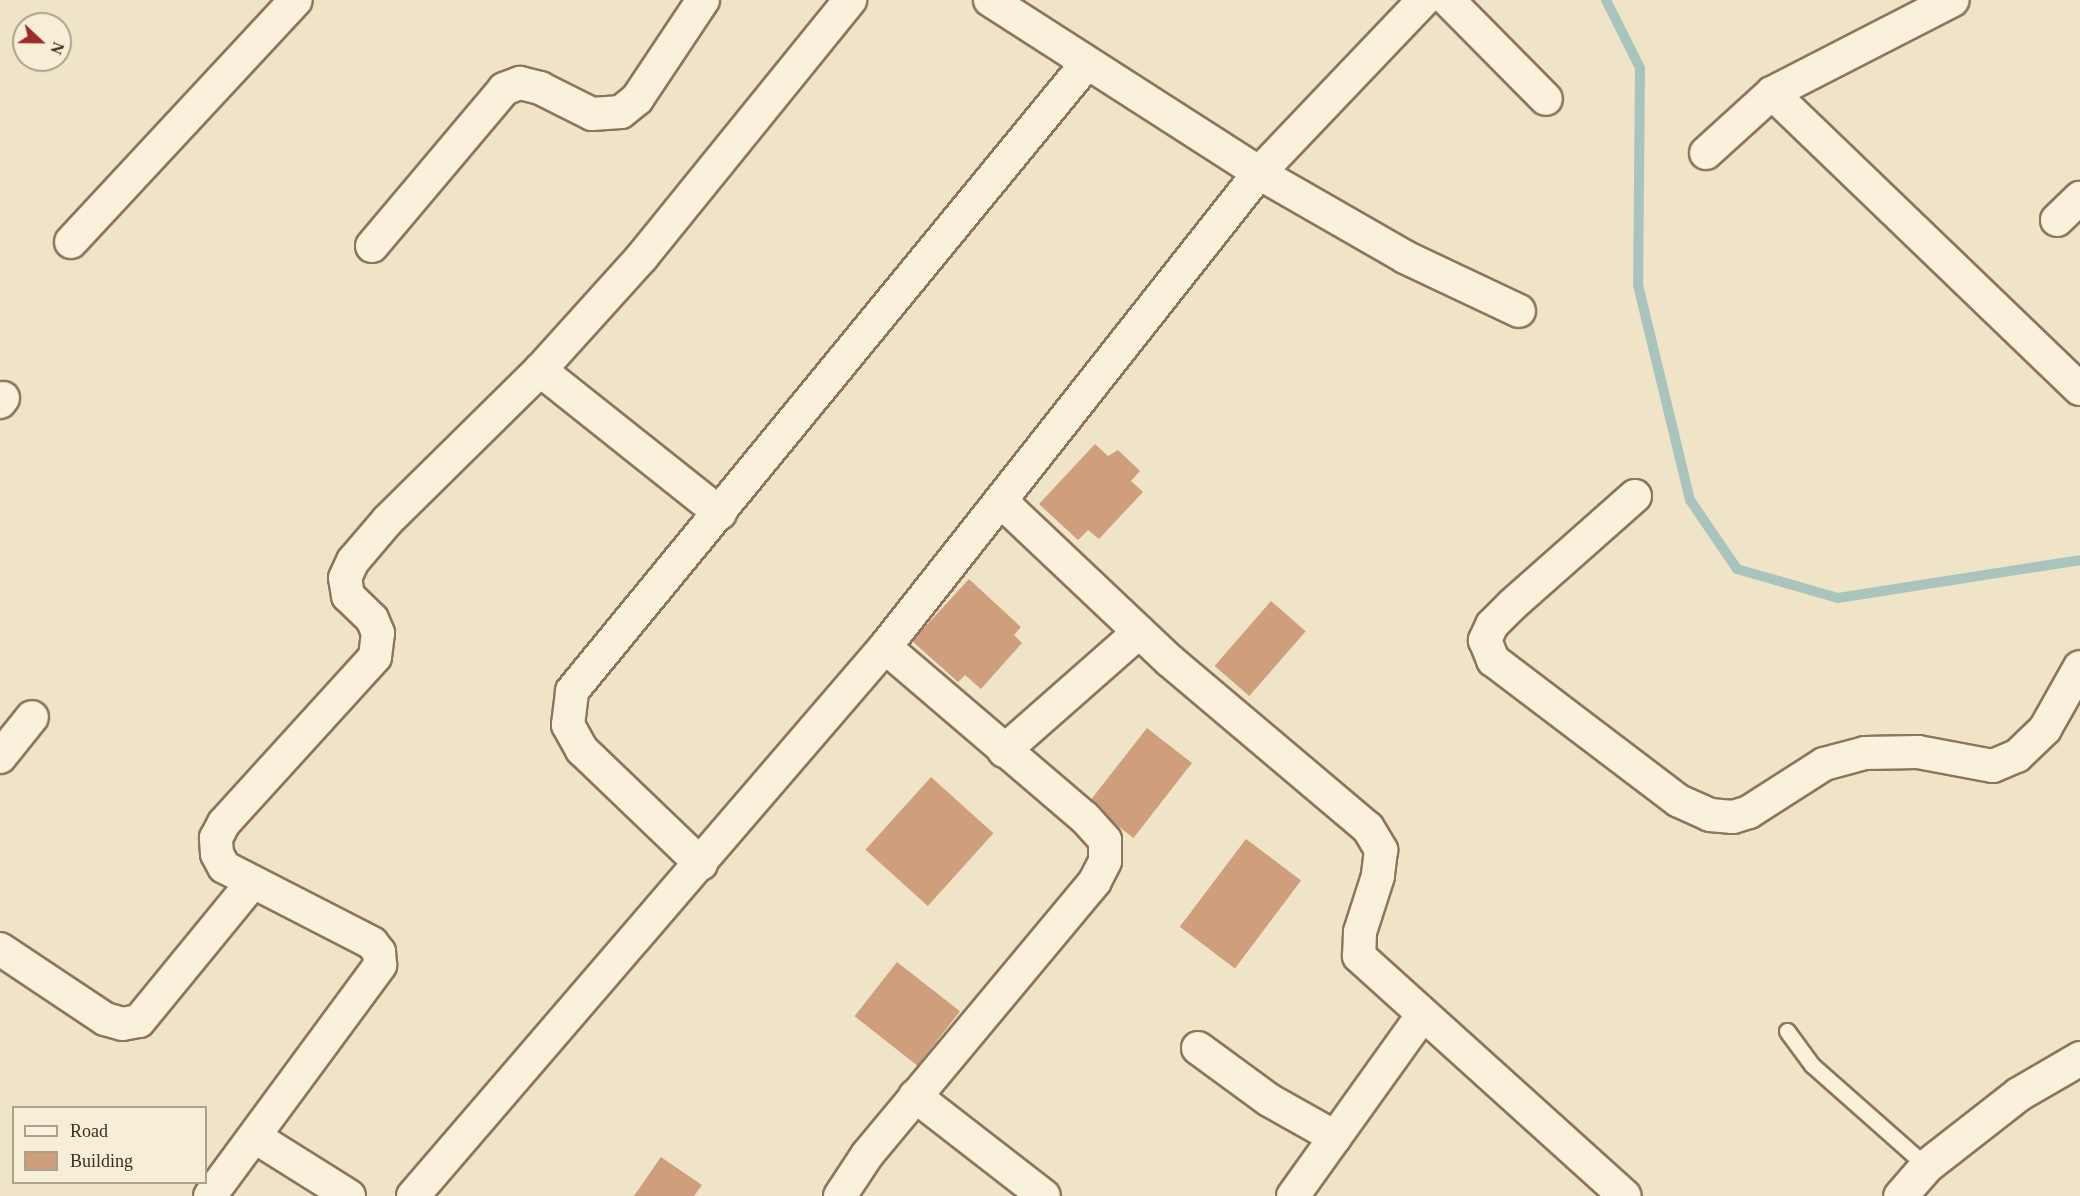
<!DOCTYPE html>
<style>
body{margin:0}
#map{position:relative;width:2080px;height:1196px;overflow:hidden;background:#f0e4c8;font-family:"Times New Roman",serif}
div>[style]{position:absolute}
.stream>*{height:10px;margin:-5px;padding:0 5px;transform-origin:5px;border-radius:5px;background:#a9c4bc}
.building>*{inset:0;background:#cf9f7d;transform-origin:0 0}
.roads{filter:drop-shadow(2px 0 #8d765c) drop-shadow(-2px 0 #8d765c) drop-shadow(0 2px #8d765c) drop-shadow(0 -2px #8d765c)}
.lane>*{height:15px;margin:-7.5px;padding:0 7.5px;transform-origin:7.5px;border-radius:7.5px;background:#faf1dc}
.street>*{height:32px;margin:-16px;padding:0 16px;transform-origin:16px;border-radius:16px;background:#faf1dc}
.secondary>*{height:33px;margin:-16.5px;padding:0 16.5px;transform-origin:16.5px;border-radius:16.5px;background:#faf1dc}
span{translate:-50% -50%;white-space:nowrap;text-align:center;line-height:1.15;-webkit-text-stroke:6px #f7eed8;paint-order:stroke}
.legend{position:absolute;left:12px;top:1106px;width:195px;height:78px;box-sizing:border-box;background:#f7eed8;border:2px solid #ada18e;margin:0;padding:8px 10px;list-style:none;font-size:18px;color:#3d2e20}
.legend li{display:flex;align-items:center;gap:12px;height:30px}
.legend b{width:30px;border:2px solid #ada18e}
.north{position:absolute;left:12px;top:12px;width:60px;height:60px;box-sizing:border-box;background:#f7eed8;border:2px solid #ada18e;border-radius:50%;rotate:112deg;font-size:16px;font-weight:700;line-height:24px;text-align:center;color:#3d2e20}
.north::after{content:'';display:block;margin:auto;width:21px;height:27px;background:#9e2a2b;clip-path:polygon(50% 0,100% 100%,50% 72%,0 100%)}
</style>
<div id="map">
<div class="stream">
<div style="left:1606px;top:0;width:76px;rotate:63.4deg"></div>
<div style="left:1640px;top:68px;width:217px;rotate:90.5deg"></div>
<div style="left:1638px;top:285px;width:221px;rotate:76.4deg"></div>
<div style="left:1690px;top:500px;width:83px;rotate:55.7deg"></div>
<div style="left:1737px;top:569px;width:105px;rotate:16deg"></div>
<div style="left:1838px;top:598px;width:245px;rotate:-8.9deg"></div>
</div>
<div class="building">
<div style="clip-path:polygon(1095px 444px,1108px 456px,1118px 450px,1140px 471px,1131px 481px,1143px 492px,1099px 539px,1088px 530px,1078px 540px,1039px 504px)"></div>
<div style="clip-path:polygon(969px 579px,1021px 627px,1014px 635px,1022px 643px,981px 689px,965px 675px,958px 682px,912px 641px)"></div>
<div style="left:1271px;top:601px;width:46px;height:86px;rotate:41deg"></div>
<div style="left:1147px;top:728px;width:57px;height:95px;rotate:38deg"></div>
<div style="left:931px;top:777px;width:84px;height:98px;rotate:42deg"></div>
<div style="left:1246px;top:839px;width:69px;height:110px;rotate:37deg"></div>
<div style="left:897px;top:962px;width:80px;height:69px;rotate:38deg"></div>
<div style="clip-path:polygon(661px 1157px,702px 1185px,694px 1196px,634px 1196px)"></div>
</div>
<div class="roads">
<div class="lane">
<div style="left:1787px;top:1031px;width:42px;rotate:53.7deg"></div>
<div style="left:1812px;top:1065px;width:152px;rotate:41.5deg"></div>
</div>
<div class="street">
<div style="left:990px;top:0;width:320px;rotate:32.7deg"></div>
<div style="left:1259px;top:173px;width:168px;rotate:29.9deg"></div>
<div style="left:1405px;top:257px;width:126px;rotate:25.3deg"></div>
<div style="left:1448px;top:0;width:139px;rotate:45.3deg"></div>
<div style="left:1772px;top:93px;width:427px;rotate:43.9deg"></div>
<div style="left:1706px;top:153px;width:89px;rotate:-42.3deg"></div>
<div style="left:1772px;top:93px;width:203px;rotate:-27.2deg"></div>
<div style="left:2057px;top:220px;width:32px;rotate:-44deg"></div>
<div style="left:71px;top:242px;width:330px;rotate:-47.1deg"></div>
<div style="left:372px;top:246px;width:205px;rotate:-49.9deg"></div>
<div style="left:504px;top:89px;width:17px;rotate:-21deg"></div>
<div style="left:520px;top:83px;width:21px;rotate:14deg"></div>
<div style="left:540px;top:88px;width:58px;rotate:26.6deg"></div>
<div style="left:592px;top:114px;width:29px;rotate:-4deg"></div>
<div style="left:621px;top:112px;width:21px;rotate:-39deg"></div>
<div style="left:637px;top:99px;width:119px;rotate:-56.3deg"></div>
<div style="left:540px;top:370px;width:230px;rotate:38.5deg"></div>
<div style="left:0;top:402px;width:5px;rotate:-53deg"></div>
<div style="left:1635px;top:496px;width:164px;rotate:138.5deg"></div>
<div style="left:1512px;top:605px;width:28px;rotate:135deg"></div>
<div style="left:1492px;top:625px;width:17px;rotate:115deg"></div>
<div style="left:1485px;top:640px;width:22px;rotate:68deg"></div>
<div style="left:1493px;top:660px;width:233px;rotate:37.2deg"></div>
<div style="left:1679px;top:801px;width:34px;rotate:24deg"></div>
<div style="left:1710px;top:815px;width:23px;rotate:5deg"></div>
<div style="left:1733px;top:817px;width:17px;rotate:-17deg"></div>
<div style="left:1749px;top:812px;width:89px;rotate:-32.6deg"></div>
<div style="left:1824px;top:764px;width:42px;rotate:-15deg"></div>
<div style="left:1865px;top:753px;width:53px;rotate:-1.1deg"></div>
<div style="left:1918px;top:752px;width:76px;rotate:10.6deg"></div>
<div style="left:1993px;top:766px;width:26px;rotate:-23deg"></div>
<div style="left:2017px;top:756px;width:39px;rotate:-44deg"></div>
<div style="left:2045px;top:729px;width:71px;rotate:-60.6deg"></div>
<div style="left:1002px;top:502px;width:230px;rotate:43.4deg"></div>
<div style="left:1169px;top:660px;width:260px;rotate:40.2deg"></div>
<div style="left:1368px;top:828px;width:26px;rotate:59deg"></div>
<div style="left:1381px;top:850px;width:26px;rotate:97deg"></div>
<div style="left:1378px;top:876px;width:59px;rotate:107.8deg"></div>
<div style="left:1360px;top:932px;width:24px;rotate:92deg"></div>
<div style="left:1359px;top:956px;width:358px;rotate:42.1deg"></div>
<div style="left:1004px;top:751px;width:180px;rotate:-41.4deg"></div>
<div style="left:0;top:757px;width:51px;rotate:-51.3deg"></div>
<div style="left:701px;top:864px;width:165px;rotate:-136.2deg"></div>
<div style="left:582px;top:750px;width:29px;rotate:-119deg"></div>
<div style="left:568px;top:725px;width:34px;rotate:-83deg"></div>
<div style="left:572px;top:691px;width:812px;rotate:-50.65deg"></div>
<div style="left:0;top:949px;width:126px;rotate:33.7deg"></div>
<div style="left:105px;top:1019px;width:18px;rotate:16deg"></div>
<div style="left:122px;top:1024px;width:17px;rotate:-10deg"></div>
<div style="left:139px;top:1021px;width:178px;rotate:-50.7deg"></div>
<div style="left:1198px;top:1048px;width:88px;rotate:36.2deg"></div>
<div style="left:1269px;top:1100px;width:76px;rotate:29.3deg"></div>
<div style="left:915px;top:1096px;width:163px;rotate:37.8deg"></div>
<div style="left:255px;top:1137px;width:111px;rotate:32.1deg"></div>
<div style="left:210px;top:1196px;width:287px;rotate:-53.6deg"></div>
<div style="left:380px;top:965px;width:13px;rotate:-94deg"></div>
<div style="left:379px;top:952px;width:11px;rotate:-128deg"></div>
<div style="left:372px;top:943px;width:166px;rotate:-152.8deg"></div>
<div style="left:224px;top:867px;width:15px;rotate:-118deg"></div>
<div style="left:217px;top:854px;width:16px;rotate:-94deg"></div>
<div style="left:216px;top:838px;width:17px;rotate:-62deg"></div>
<div style="left:224px;top:823px;width:224px;rotate:-47.7deg"></div>
<div style="left:375px;top:657px;width:24px;rotate:-83deg"></div>
<div style="left:378px;top:633px;width:15px;rotate:-113deg"></div>
<div style="left:372px;top:619px;width:33px;rotate:-136deg"></div>
<div style="left:348px;top:596px;width:18px;rotate:-99deg"></div>
<div style="left:345px;top:578px;width:19px;rotate:-65deg"></div>
<div style="left:353px;top:561px;width:54px;rotate:-49.5deg"></div>
<div style="left:388px;top:520px;width:214px;rotate:-44.6deg"></div>
<div style="left:540px;top:370px;width:152px;rotate:-47.9deg"></div>
<div style="left:642px;top:257px;width:331px;rotate:-51deg"></div>
<div style="left:413px;top:1196px;width:724px;rotate:-49.31deg"></div>
<div style="left:885px;top:647px;width:604px;rotate:-51.73deg"></div>
<div style="left:1259px;top:173px;width:239px;rotate:-46.4deg"></div>
<div style="left:840px;top:1196px;width:49px;rotate:-56.6deg"></div>
<div style="left:867px;top:1155px;width:356px;rotate:-50.2deg"></div>
<div style="left:1095px;top:881px;width:22px;rotate:-63deg"></div>
<div style="left:1105px;top:861px;width:21px;rotate:-90deg"></div>
<div style="left:1105px;top:840px;width:30px;rotate:-132deg"></div>
<div style="left:1085px;top:818px;width:263px;rotate:-139.5deg"></div>
<div style="left:1293px;top:1196px;width:221px;rotate:-54.4deg"></div>
</div>
<div class="secondary">
<div style="left:1900px;top:1196px;width:40px;rotate:-49deg"></div>
<div style="left:1926px;top:1166px;width:117px;rotate:-38deg"></div>
<div style="left:2018px;top:1094px;width:72px;rotate:-30.1deg"></div>
</div>
</div>
<ul class="legend">
<li><b style="height:8px;background:#faf1dc"></b>Road</li>
<li><b style="height:16px;background:#cf9f7d"></b>Building</li>
</ul>
<div class="north">N</div>
</div>
